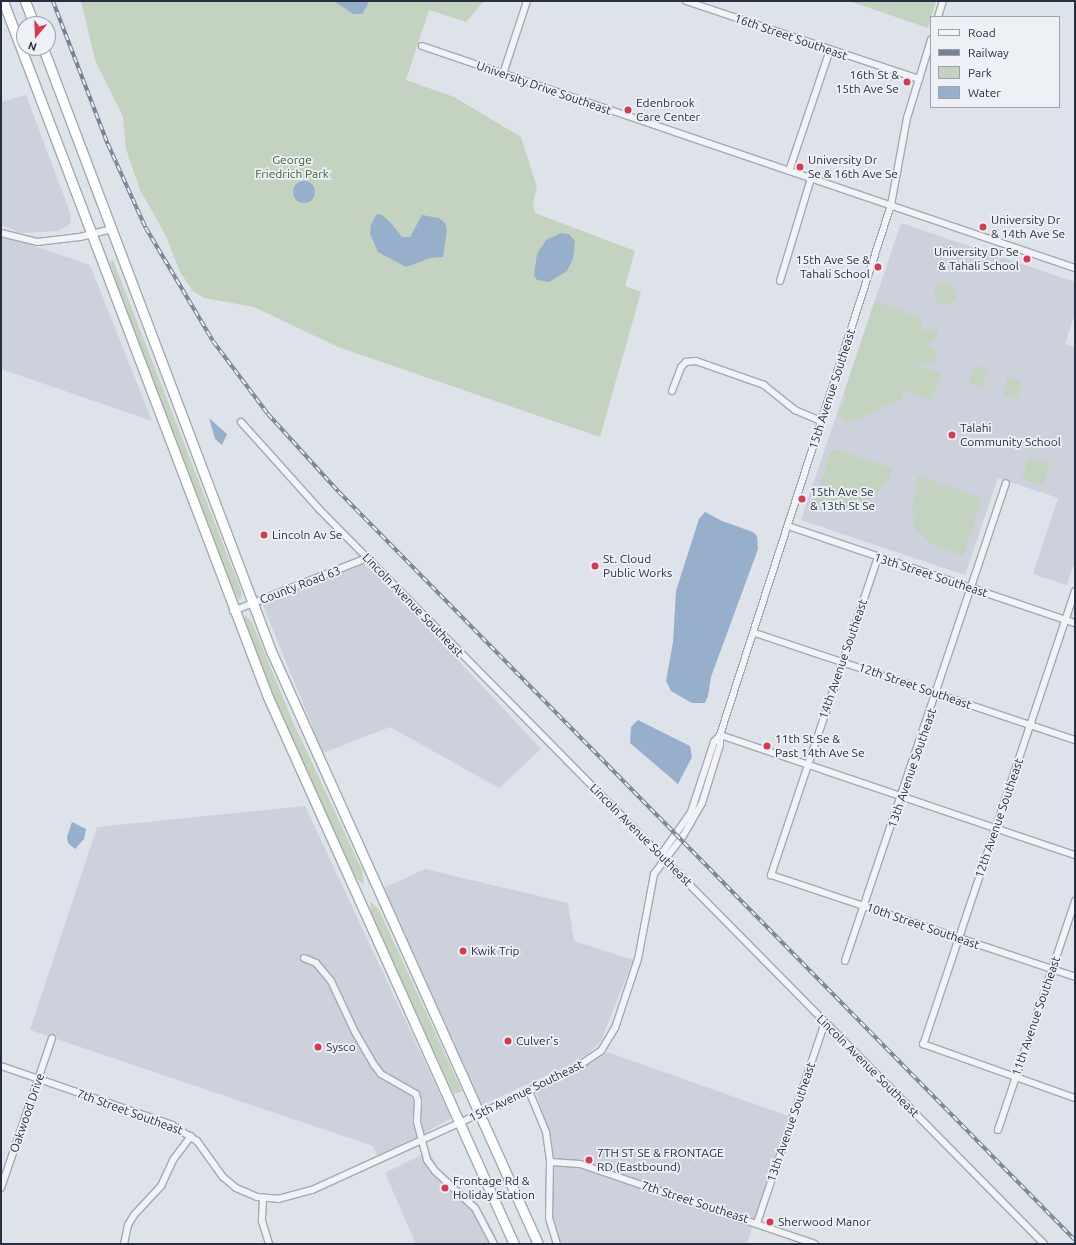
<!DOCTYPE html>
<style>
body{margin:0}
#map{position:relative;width:1076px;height:1245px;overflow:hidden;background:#dee2e9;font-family:Ubuntu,sans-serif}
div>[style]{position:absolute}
.built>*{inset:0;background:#ccd1db}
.green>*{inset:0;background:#c3d3bf;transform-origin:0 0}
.round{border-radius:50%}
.water>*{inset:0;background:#96afcb}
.roads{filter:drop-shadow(1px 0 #a3a9b3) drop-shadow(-1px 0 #a3a9b3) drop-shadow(0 1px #a3a9b3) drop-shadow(0 -1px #a3a9b3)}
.minor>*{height:6px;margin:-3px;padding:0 3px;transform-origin:3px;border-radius:3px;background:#f1f3f7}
.highway>*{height:9px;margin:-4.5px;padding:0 4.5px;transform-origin:4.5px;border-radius:4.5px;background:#fff}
.rail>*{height:3.5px;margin-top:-1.75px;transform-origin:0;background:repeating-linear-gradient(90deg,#edf1f6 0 6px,#768193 0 12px);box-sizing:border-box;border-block:1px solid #768193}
.dots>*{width:11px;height:11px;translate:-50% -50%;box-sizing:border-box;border:2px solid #edf1f6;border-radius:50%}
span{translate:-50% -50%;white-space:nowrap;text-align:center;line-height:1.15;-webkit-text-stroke:3.5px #edf1f6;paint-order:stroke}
.street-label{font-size:12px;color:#262f40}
.poi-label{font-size:12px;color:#262f40}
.right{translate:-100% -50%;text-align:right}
.left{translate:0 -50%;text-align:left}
.park-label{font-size:12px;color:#3a5d33}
.frame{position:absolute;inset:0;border:2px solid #262f40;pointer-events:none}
.legend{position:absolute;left:930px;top:16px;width:130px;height:92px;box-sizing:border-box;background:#edf1f6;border:1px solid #9da3ad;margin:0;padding:5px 7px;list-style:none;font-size:12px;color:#262f40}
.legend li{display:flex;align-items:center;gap:8px;height:20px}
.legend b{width:20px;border:1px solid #9da3ad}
.north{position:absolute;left:16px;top:16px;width:40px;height:40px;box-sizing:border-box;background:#edf1f6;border:1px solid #9da3ad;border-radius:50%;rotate:199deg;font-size:11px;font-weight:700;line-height:16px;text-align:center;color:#262f40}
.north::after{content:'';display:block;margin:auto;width:14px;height:18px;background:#d63a4f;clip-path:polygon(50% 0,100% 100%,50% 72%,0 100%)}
</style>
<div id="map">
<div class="built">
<div style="clip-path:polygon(26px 95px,71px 215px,70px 224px,58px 231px,21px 233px,1px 225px,1px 102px)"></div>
<div style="clip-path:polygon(901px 223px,1075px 282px,1075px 313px,1065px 344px,1075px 347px,1075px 560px,1067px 585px,1033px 574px,1058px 498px,998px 478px,965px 575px,801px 520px)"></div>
<div style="clip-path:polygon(1px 235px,90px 265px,152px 421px,1px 369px)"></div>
<div style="clip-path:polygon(366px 562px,541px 749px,499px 788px,390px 727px,323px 753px,263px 605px)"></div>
<div style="clip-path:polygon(305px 806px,451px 1118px,379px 1159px,373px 1146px,30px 1030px,97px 827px)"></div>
<div style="clip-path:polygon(425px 869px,568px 903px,574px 941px,633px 960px,601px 1041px,590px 1052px,578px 1061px,482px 1105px,381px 889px)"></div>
<div style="clip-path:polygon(607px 1052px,788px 1116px,747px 1244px,559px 1244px,552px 1216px,554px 1168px,552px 1141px,536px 1092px,572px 1075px)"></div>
<div style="clip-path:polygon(429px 1151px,439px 1170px,478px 1204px,496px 1237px,490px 1240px,492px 1244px,416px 1244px,385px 1173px)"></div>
</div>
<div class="green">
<div style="clip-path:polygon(81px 1px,484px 1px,466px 22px,429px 10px,406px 80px,454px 97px,521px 137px,537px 187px,533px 202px,535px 213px,635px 251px,625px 286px,641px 292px,600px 437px,338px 347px,254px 307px,204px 298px,193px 291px,180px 272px,166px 236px,140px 190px,126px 149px,123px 117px,95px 60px)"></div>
<div style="clip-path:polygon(849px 1px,936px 1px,928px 28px)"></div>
<div style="clip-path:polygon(113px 260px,242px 593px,240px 601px,232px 588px,115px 284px,110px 262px)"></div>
<div class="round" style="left:934px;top:283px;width:22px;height:22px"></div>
<div style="clip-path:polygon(875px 300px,921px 318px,922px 330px,938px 329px,937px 338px,927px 345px,937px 353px,937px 359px,932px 363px,923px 365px,914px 363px,901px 399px,854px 421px,846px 421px,839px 415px,839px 411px,846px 400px,844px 393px)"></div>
<div style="left:915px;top:364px;width:28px;height:28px;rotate:21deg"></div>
<div style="left:975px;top:365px;width:14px;height:19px;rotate:21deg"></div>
<div style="left:1007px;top:377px;width:15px;height:18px;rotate:16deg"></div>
<div style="clip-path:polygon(836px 449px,893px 468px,888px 481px,874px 496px,853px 508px,830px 507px,814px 502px,831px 451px)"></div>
<div style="left:1029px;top:457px;width:22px;height:23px;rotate:18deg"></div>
<div style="clip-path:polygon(918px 475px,979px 497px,981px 502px,963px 556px,933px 545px,915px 529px,912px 510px)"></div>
<div style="clip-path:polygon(245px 615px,252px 622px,293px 722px,362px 870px,364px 885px,356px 878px,285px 726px,244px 627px)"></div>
<div style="clip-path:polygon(370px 901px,379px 910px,462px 1091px,454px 1094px,372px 919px)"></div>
</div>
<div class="water">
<div style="clip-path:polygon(334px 1px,368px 1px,368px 4px,362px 14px,353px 14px)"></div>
<div class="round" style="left:293px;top:181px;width:22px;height:22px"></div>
<div style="clip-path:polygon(377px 214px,382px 215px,390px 222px,402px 237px,410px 237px,422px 215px,439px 218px,445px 223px,447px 230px,443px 257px,430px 258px,406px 267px,378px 252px,370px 234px,371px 224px)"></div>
<div style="clip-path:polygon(561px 233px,569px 234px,575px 241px,573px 259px,567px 271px,549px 282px,537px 280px,534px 275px,537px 254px,546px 240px)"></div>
<div style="clip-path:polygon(209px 418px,227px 434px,222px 445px,215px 439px)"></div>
<div style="clip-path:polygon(705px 512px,722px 521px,753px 532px,757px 536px,758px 549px,711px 677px,708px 696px,705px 703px,692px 703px,671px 691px,666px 681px,673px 642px,676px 591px,699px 519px)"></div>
<div style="clip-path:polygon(638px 720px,690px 746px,692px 757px,678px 784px,630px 743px,631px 727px)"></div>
<div style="clip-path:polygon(72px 822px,86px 829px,84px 839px,75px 849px,68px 843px,67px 837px)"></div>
</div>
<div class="roads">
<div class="minor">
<div style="left:686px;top:1px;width:246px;rotate:18.5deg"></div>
<div style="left:938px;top:17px;width:17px;rotate:-73deg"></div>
<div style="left:422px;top:46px;width:690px;rotate:18.78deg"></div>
<div style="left:503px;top:74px;width:77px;rotate:-71.8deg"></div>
<div style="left:789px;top:171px;width:128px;rotate:-71.3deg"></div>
<div style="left:1px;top:233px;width:37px;rotate:14deg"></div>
<div style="left:37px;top:242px;width:43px;rotate:-6.6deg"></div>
<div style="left:80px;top:237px;width:33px;rotate:-14deg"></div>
<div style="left:780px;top:281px;width:108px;rotate:-73.2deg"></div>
<div style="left:672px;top:391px;width:26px;rotate:-69deg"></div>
<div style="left:681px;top:367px;width:7px;rotate:-45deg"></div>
<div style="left:686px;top:362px;width:10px;rotate:-6deg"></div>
<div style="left:696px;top:361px;width:72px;rotate:19.4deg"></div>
<div style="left:764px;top:385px;width:40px;rotate:39deg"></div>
<div style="left:795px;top:410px;width:28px;rotate:23deg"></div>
<div style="left:241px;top:422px;width:117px;rotate:48.1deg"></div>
<div style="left:319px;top:509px;width:1032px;rotate:45.39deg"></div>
<div style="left:788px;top:526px;width:303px;rotate:18.7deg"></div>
<div style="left:878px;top:557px;width:336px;rotate:108.6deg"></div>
<div style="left:771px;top:875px;width:321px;rotate:18.5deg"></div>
<div style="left:1075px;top:591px;width:478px;rotate:108.5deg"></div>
<div style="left:923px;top:1044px;width:161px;rotate:19.6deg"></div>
<div style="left:233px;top:611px;width:144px;rotate:-21.6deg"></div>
<div style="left:755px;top:633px;width:337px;rotate:18.5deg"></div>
<div style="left:720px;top:735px;width:375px;rotate:18.7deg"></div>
<div style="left:664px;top:858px;width:6px;rotate:-99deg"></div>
<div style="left:663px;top:852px;width:49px;rotate:-55deg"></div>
<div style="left:691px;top:812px;width:74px;rotate:-71.8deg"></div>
<div style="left:714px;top:742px;width:9px;rotate:-49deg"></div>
<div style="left:304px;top:958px;width:13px;rotate:23deg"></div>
<div style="left:316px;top:963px;width:23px;rotate:50deg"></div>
<div style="left:331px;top:981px;width:56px;rotate:64.8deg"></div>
<div style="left:355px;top:1032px;width:39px;rotate:60deg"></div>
<div style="left:375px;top:1066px;width:10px;rotate:53deg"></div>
<div style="left:381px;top:1074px;width:40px;rotate:29.7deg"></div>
<div style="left:416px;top:1094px;width:7px;rotate:74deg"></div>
<div style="left:418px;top:1101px;width:21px;rotate:93deg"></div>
<div style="left:417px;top:1122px;width:39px;rotate:75deg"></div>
<div style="left:427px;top:1160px;width:14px;rotate:54deg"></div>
<div style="left:435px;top:1171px;width:54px;rotate:42.8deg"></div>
<div style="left:475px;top:1208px;width:41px;rotate:62.2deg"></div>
<div style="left:845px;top:961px;width:504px;rotate:-71.39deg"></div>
<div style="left:1px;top:1066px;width:181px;rotate:19deg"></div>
<div style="left:172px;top:1125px;width:30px;rotate:33deg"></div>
<div style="left:197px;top:1141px;width:44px;rotate:54.2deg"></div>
<div style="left:223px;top:1177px;width:17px;rotate:40deg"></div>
<div style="left:236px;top:1188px;width:23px;rotate:23deg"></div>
<div style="left:257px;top:1197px;width:21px;rotate:5deg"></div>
<div style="left:278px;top:1199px;width:35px;rotate:-15deg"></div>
<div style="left:312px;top:1190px;width:239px;rotate:-24.5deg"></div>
<div style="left:529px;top:1091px;width:54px;rotate:-26.6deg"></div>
<div style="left:577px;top:1067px;width:29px;rotate:-34deg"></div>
<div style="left:601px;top:1051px;width:27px;rotate:-59deg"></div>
<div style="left:615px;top:1028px;width:73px;rotate:-71.6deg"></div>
<div style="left:638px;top:959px;width:86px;rotate:-79.3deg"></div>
<div style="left:654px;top:874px;width:48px;rotate:-52.7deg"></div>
<div style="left:683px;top:836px;width:38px;rotate:-60deg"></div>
<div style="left:702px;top:803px;width:61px;rotate:-72.8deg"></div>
<div style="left:720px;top:745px;width:10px;rotate:-90deg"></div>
<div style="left:720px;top:735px;width:557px;rotate:-72.12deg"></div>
<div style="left:891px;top:205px;width:88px;rotate:-79.6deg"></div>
<div style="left:907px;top:118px;width:82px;rotate:-72.9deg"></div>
<div style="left:529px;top:1091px;width:44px;rotate:67.5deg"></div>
<div style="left:546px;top:1132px;width:30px;rotate:82deg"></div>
<div style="left:550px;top:1162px;width:56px;rotate:91deg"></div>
<div style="left:549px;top:1218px;width:27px;rotate:73deg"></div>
<div style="left:998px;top:1130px;width:242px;rotate:-71.4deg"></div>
<div style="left:550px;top:1162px;width:30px;rotate:4deg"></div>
<div style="left:580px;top:1164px;width:248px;rotate:18.8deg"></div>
<div style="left:1px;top:1188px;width:158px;rotate:-71.2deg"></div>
<div style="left:263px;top:1199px;width:22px;rotate:93deg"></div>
<div style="left:262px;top:1221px;width:24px;rotate:73deg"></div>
<div style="left:757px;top:1223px;width:212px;rotate:-71.3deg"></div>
<div style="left:124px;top:1244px;width:19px;rotate:-78deg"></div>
<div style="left:128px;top:1225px;width:12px;rotate:-59deg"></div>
<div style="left:134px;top:1215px;width:40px;rotate:-47deg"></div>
<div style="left:161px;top:1186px;width:29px;rotate:-65deg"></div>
<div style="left:173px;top:1160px;width:30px;rotate:-53deg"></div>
</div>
<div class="highway">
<div style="left:3px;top:1px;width:745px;rotate:69.16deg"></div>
<div style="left:268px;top:697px;width:600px;rotate:65.79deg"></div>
<div style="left:25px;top:1px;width:25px;rotate:69deg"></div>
<div style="left:43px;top:48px;width:645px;rotate:69.29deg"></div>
<div style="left:271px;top:651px;width:650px;rotate:65.76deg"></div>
</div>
</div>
<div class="rail">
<div style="left:53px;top:1px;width:153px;rotate:69deg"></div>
<div style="left:108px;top:144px;width:92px;rotate:65.7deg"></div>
<div style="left:146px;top:228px;width:131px;rotate:59.3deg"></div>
<div style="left:213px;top:341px;width:91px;rotate:53deg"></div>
<div style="left:268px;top:414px;width:105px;rotate:47.7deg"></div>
<div style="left:339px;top:492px;width:1049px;rotate:45.46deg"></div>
</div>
<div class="dots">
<div style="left:907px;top:82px;background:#d63a4f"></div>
<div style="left:628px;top:110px;background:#d63a4f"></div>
<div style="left:800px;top:167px;background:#d63a4f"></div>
<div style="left:983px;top:227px;background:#d63a4f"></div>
<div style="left:1027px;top:259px;background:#d63a4f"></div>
<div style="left:878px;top:267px;background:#d63a4f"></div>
<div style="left:952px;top:435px;background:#d63a4f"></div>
<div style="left:802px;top:499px;background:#d63a4f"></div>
<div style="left:264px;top:535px;background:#d63a4f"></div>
<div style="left:595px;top:566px;background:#d63a4f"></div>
<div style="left:767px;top:746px;background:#d63a4f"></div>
<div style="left:463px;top:951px;background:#d63a4f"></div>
<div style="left:508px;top:1041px;background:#d63a4f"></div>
<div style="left:318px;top:1047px;background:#d63a4f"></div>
<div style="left:589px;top:1160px;background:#d63a4f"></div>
<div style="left:445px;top:1188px;background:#d63a4f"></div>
<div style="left:770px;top:1222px;background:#d63a4f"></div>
</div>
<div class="street-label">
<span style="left:791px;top:37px;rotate:19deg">16th Street Southeast</span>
<span style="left:544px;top:88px;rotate:19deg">University Drive Southeast</span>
<span style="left:832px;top:389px;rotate:-72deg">15th Avenue Southeast</span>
<span style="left:931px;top:575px;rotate:18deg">13th Street Southeast</span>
<span style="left:300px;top:585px;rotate:-21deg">County Road 63</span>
<span style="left:413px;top:605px;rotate:46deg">Lincoln Avenue Southeast</span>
<span style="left:843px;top:659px;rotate:-71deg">14th Avenue Southeast</span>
<span style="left:915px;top:686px;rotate:19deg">12th Street Southeast</span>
<span style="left:912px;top:768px;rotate:-71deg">13th Avenue Southeast</span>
<span style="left:999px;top:818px;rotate:-71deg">12th Avenue Southeast</span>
<span style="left:641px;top:835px;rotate:45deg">Lincoln Avenue Southeast</span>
<span style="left:923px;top:926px;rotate:19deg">10th Street Southeast</span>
<span style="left:1036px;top:1016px;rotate:-71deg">11th Avenue Southeast</span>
<span style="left:868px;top:1066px;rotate:45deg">Lincoln Avenue Southeast</span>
<span style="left:526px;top:1091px;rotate:-26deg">15th Avenue Southeast</span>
<span style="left:130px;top:1112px;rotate:20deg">7th Street Southeast</span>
<span style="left:27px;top:1113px;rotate:-71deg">Oakwood Drive</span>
<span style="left:791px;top:1122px;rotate:-71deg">13th Avenue Southeast</span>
<span style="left:695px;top:1202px;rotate:18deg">7th Street Southeast</span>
</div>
<div class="poi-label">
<span class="right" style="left:899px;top:82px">16th St &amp;<br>15th Ave Se</span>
<span class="left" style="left:636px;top:110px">Edenbrook<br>Care Center</span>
<span class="left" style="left:808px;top:167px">University Dr<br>Se &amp; 16th Ave Se</span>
<span class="left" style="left:991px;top:227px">University Dr<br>&amp; 14th Ave Se</span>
<span class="right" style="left:1019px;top:259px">University Dr Se<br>&amp; Tahali School</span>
<span class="right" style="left:870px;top:267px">15th Ave Se &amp;<br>Tahali School</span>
<span class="left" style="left:960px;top:435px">Talahi<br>Community School</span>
<span class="left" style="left:810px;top:499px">15th Ave Se<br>&amp; 13th St Se</span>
<span class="left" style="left:272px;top:535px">Lincoln Av Se</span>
<span class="left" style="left:603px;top:566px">St. Cloud<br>Public Works</span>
<span class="left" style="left:775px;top:746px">11th St Se &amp;<br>Past 14th Ave Se</span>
<span class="left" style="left:471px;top:951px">Kwik Trip</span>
<span class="left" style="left:516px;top:1041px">Culver's</span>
<span class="left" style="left:326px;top:1047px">Sysco</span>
<span class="left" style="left:597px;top:1160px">7TH ST SE &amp; FRONTAGE<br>RD (Eastbound)</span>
<span class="left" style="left:453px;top:1188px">Frontage Rd &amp;<br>Holiday Station</span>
<span class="left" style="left:778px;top:1222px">Sherwood Manor</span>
</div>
<div class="park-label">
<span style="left:292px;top:167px">George<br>Friedrich Park</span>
</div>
<div class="frame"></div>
<ul class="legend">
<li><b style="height:5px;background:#f1f3f7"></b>Road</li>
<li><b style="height:5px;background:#768193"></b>Railway</li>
<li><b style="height:11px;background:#c3d3bf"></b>Park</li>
<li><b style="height:11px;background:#96afcb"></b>Water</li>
</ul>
<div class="north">N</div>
</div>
